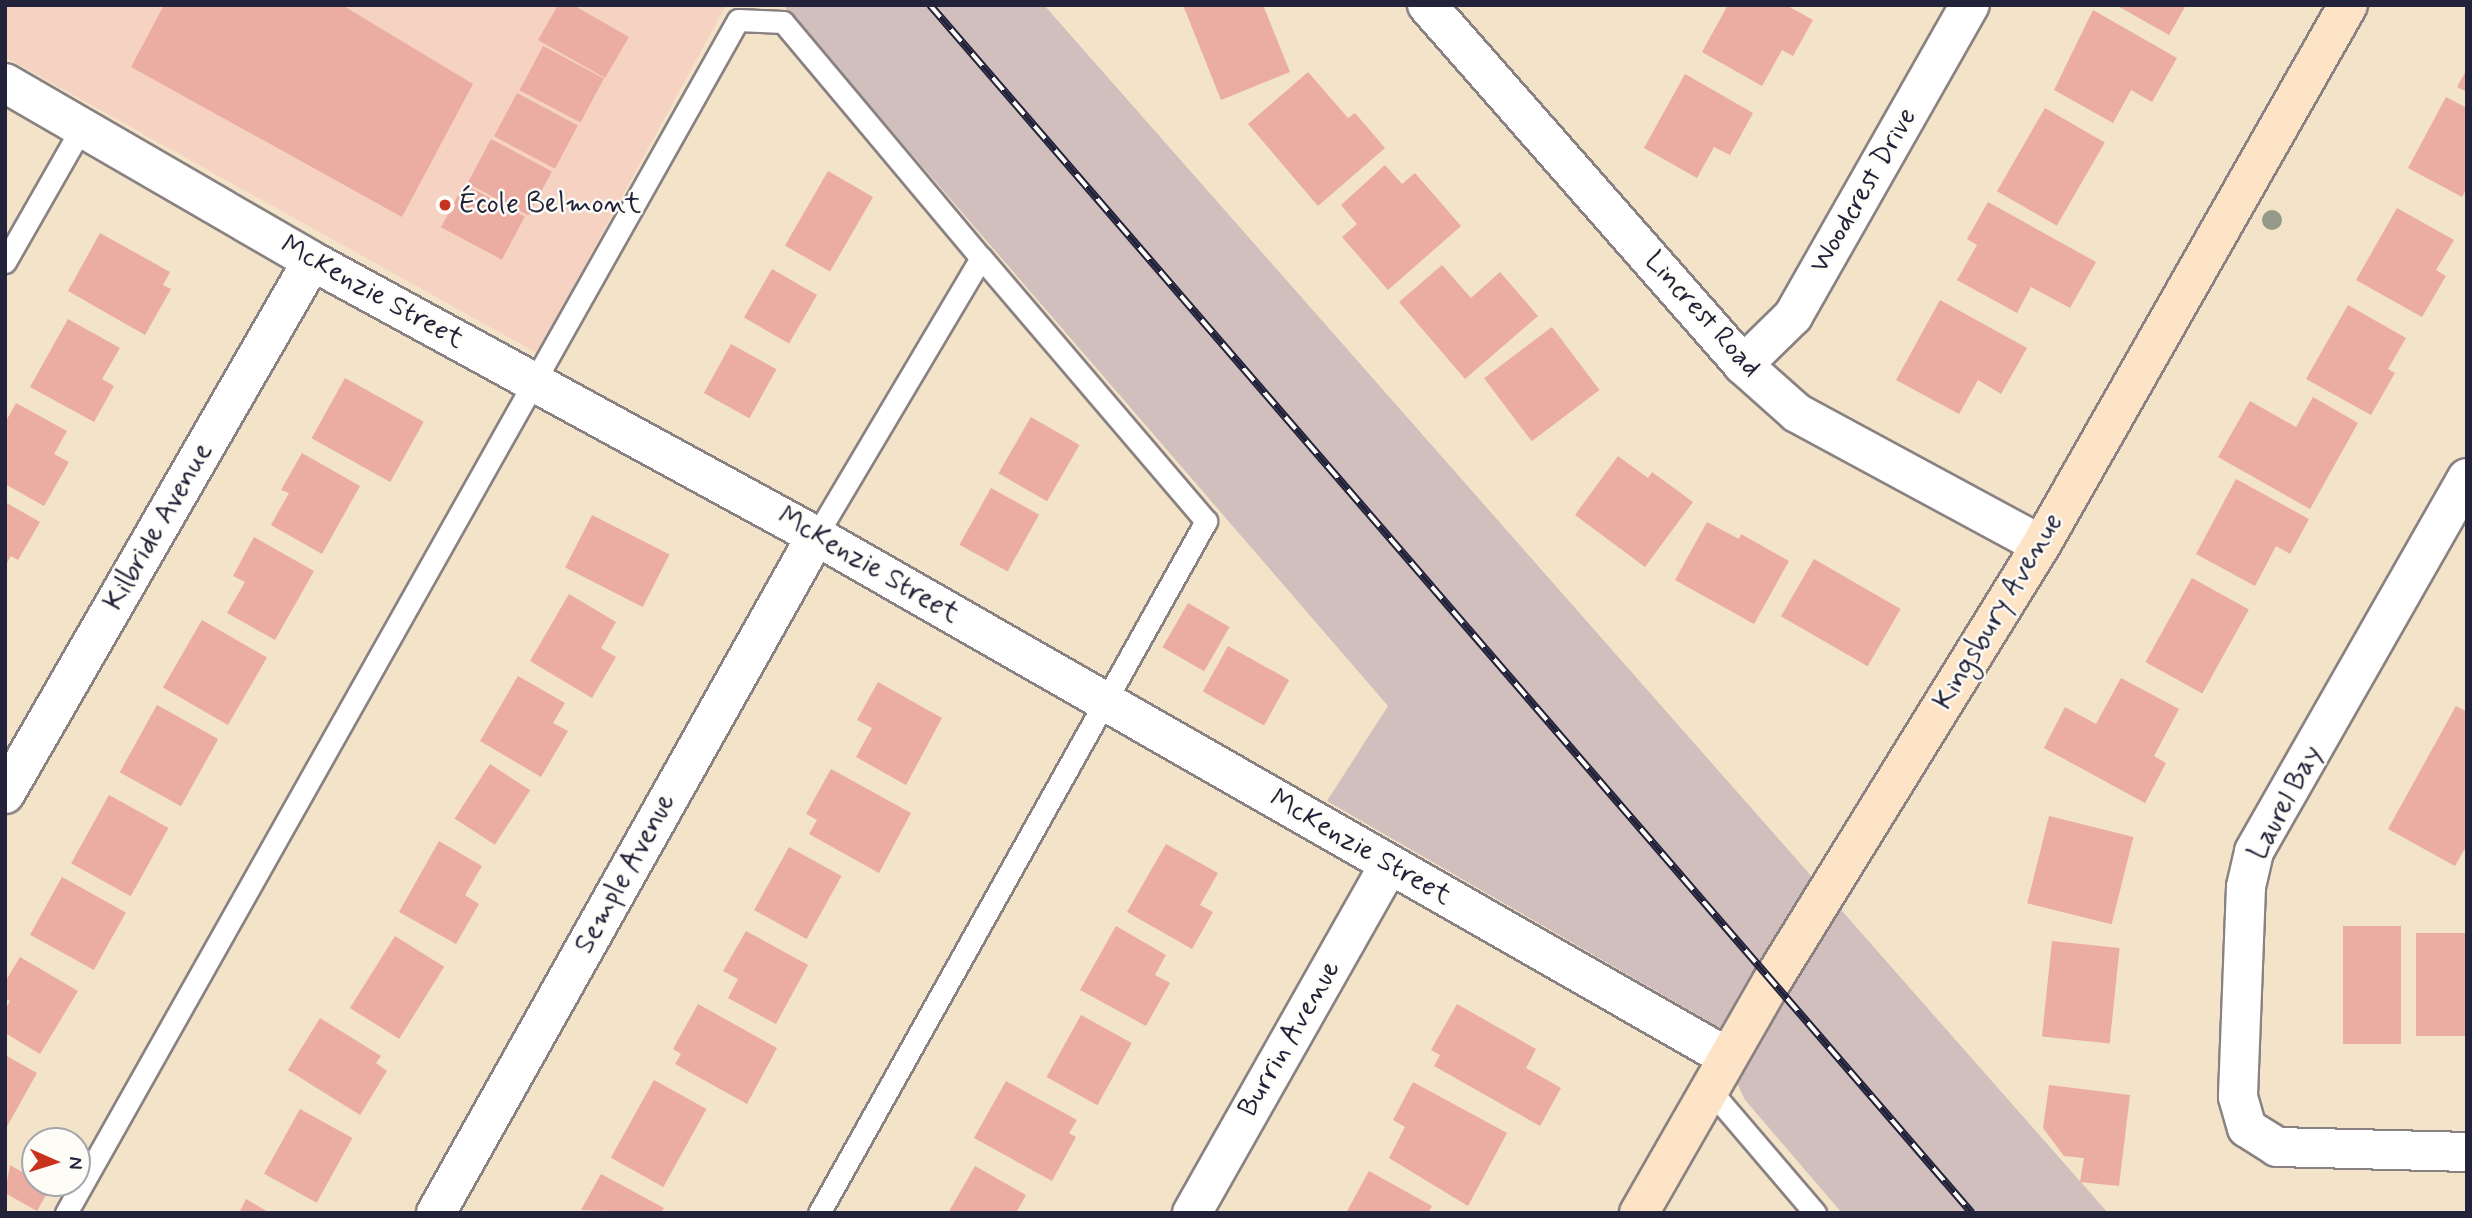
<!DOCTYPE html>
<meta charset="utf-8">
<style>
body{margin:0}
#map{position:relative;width:2472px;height:1218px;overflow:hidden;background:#f3e3c8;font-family:Mynerve,sans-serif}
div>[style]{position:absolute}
.built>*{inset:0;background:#f6d2c3}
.industrial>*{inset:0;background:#d1bfbd}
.building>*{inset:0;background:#ebada1;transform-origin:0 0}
.roads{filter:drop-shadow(2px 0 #8a8282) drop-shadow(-2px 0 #8a8282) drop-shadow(0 2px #8a8282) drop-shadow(0 -2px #8a8282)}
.lane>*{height:21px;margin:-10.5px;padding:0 10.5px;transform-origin:10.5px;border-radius:10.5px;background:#fff}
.street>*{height:38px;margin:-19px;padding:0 19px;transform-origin:19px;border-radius:19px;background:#fff}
.secondary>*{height:38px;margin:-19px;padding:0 19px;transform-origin:19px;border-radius:19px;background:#fee4c6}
.rail>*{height:8px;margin-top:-4px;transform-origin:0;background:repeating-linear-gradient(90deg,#fdfcf7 0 16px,#22223b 0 32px);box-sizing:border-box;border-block:2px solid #22223b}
.trees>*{width:20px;height:20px;margin:-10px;border-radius:50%;background:#949988}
.dots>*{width:19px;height:19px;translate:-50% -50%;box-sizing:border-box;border:4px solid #fdfcf7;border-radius:50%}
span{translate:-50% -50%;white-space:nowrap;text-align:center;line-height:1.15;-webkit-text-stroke:5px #fdfcf7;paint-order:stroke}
.street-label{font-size:28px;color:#22223b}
.poi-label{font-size:28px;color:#22223b}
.left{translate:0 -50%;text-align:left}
.frame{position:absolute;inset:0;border:7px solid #22223b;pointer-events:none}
.north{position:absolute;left:21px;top:1127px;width:70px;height:70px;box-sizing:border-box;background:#fdfcf7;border:2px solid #a5a5ac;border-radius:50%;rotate:93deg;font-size:19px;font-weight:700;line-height:28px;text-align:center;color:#22223b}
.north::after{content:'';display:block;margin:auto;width:24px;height:32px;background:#c8321e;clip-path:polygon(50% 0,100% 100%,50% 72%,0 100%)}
</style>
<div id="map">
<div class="built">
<div style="clip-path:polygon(5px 5px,726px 5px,537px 353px,5px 57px)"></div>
</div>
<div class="industrial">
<div style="clip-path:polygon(783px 5px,1044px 5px,2108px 1213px,1842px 1213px,1745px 1100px,1708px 1021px,1327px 801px,1388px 706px)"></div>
</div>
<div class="building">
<div style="clip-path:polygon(164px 5px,342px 5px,473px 84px,402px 217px,131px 67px)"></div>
<div style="clip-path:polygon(558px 5px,573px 5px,629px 37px,605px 78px,538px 40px)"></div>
<div style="clip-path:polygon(1183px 5px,1263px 5px,1290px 72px,1221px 100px)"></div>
<div style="clip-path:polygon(1728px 5px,1786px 5px,1813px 20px,1793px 56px,1782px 50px,1762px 86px,1702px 52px)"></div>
<div style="clip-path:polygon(2116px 5px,2186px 5px,2169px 35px)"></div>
<div style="clip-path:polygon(2093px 10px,2177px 58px,2152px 102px,2131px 90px,2113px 123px,2054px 90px)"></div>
<div style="left:543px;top:46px;width:69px;height:50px;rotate:28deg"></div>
<div style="clip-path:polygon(2467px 69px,2467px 92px,2457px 87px)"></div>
<div style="clip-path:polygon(1308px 72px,1348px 118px,1355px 113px,1385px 148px,1318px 206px,1248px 124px)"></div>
<div style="clip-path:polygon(1685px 74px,1753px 113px,1730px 155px,1714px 147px,1697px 178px,1644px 148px)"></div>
<div style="left:517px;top:93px;width:69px;height:49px;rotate:28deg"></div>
<div style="clip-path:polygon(2446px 97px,2467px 108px,2467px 188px,2462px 197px,2408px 168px)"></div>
<div style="left:2045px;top:108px;width:69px;height:96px;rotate:30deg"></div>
<div style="left:491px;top:139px;width:69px;height:50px;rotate:28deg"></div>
<div style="clip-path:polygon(1385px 165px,1402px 184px,1415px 173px,1461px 226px,1388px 290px,1342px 237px,1357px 224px,1341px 205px)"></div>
<div style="left:828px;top:171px;width:52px;height:86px;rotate:30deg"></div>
<div style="left:464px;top:184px;width:69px;height:49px;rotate:28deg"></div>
<div style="clip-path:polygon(1988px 202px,2096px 262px,2070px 308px,2031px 287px,2017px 313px,1957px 280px,1977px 245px,1967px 239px)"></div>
<div style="clip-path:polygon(2397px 208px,2454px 240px,2436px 270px,2446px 276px,2422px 317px,2356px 280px)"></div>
<div style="clip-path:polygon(100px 233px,170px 272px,163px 285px,171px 289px,145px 335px,68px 291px)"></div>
<div style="clip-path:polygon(1442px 265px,1471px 298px,1500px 272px,1538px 316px,1465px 379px,1399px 302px)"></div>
<div style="left:772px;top:269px;width:52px;height:56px;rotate:30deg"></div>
<div style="clip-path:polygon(1940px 300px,2027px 348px,2001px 394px,1978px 380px,1959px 414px,1896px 380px)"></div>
<div style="clip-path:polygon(2348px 305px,2406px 338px,2388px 369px,2395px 373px,2371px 415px,2306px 379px)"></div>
<div style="clip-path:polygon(68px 319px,120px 348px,102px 379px,114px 386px,94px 422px,30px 387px)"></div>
<div style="left:1552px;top:327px;width:79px;height:85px;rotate:53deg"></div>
<div style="left:731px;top:344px;width:52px;height:56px;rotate:29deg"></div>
<div style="left:345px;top:378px;width:90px;height:69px;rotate:29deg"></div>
<div style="clip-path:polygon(2313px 397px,2358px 423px,2310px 509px,2218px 457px,2250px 401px,2296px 427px)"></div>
<div style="clip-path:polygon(16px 403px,67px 431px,54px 454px,69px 462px,44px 506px,5px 484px,5px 423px)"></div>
<div style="left:1031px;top:417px;width:56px;height:65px;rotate:30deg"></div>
<div style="clip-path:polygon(302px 453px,360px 486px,322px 554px,271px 525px,289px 493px,281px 490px)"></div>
<div style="clip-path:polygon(1618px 456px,1648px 478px,1652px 472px,1693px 502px,1645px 567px,1575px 515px)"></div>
<div style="clip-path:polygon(2236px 479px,2309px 519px,2290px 554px,2276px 546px,2255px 586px,2196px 554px)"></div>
<div style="left:991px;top:488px;width:55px;height:65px;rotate:29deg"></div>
<div style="clip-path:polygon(5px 502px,40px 522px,18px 560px,11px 556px,5px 566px)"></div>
<div style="left:592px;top:515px;width:87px;height:59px;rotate:27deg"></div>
<div style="clip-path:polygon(1707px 522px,1739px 539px,1741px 534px,1789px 561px,1754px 624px,1675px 580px)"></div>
<div style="clip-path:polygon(254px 537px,314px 571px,275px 640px,227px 613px,245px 582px,233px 576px)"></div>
<div style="left:1814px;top:559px;width:100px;height:66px;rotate:30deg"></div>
<div style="left:2192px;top:578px;width:65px;height:96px;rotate:29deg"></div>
<div style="clip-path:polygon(569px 594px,616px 622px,601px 648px,616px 657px,592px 698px,530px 661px)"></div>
<div style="left:1188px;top:603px;width:48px;height:51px;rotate:30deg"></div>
<div style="left:202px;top:620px;width:75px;height:78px;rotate:30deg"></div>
<div style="left:1228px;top:646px;width:70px;height:52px;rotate:29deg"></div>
<div style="clip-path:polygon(518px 676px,565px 703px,553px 723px,568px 731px,541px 777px,480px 741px)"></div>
<div style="clip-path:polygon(2121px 678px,2179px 709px,2154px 756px,2166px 763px,2145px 803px,2044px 748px,2065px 707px,2096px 724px)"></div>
<div style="clip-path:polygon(878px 682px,942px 718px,906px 785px,856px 757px,872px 728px,857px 720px)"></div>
<div style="left:157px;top:705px;width:70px;height:77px;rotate:29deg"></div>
<div style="clip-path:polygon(2456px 706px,2467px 712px,2467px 845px,2455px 866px,2388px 829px)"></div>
<div style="left:490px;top:764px;width:48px;height:65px;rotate:33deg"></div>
<div style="clip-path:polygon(831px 769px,911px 813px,879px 873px,809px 834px,817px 820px,806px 814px)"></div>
<div style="left:109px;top:795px;width:68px;height:78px;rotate:29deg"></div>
<div style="left:2049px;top:816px;width:87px;height:90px;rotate:14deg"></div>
<div style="clip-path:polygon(439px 841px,482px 866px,465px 895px,479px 904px,456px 944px,399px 912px)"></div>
<div style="clip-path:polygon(1166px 844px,1218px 873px,1200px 905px,1213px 912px,1192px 949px,1127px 912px)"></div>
<div style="left:789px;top:847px;width:60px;height:72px;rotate:29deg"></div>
<div style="left:62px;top:877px;width:73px;height:66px;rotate:29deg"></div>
<div style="clip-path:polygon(1116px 926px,1166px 955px,1155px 975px,1170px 983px,1146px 1026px,1080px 990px)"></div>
<div style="left:2401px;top:926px;width:118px;height:58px;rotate:90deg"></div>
<div style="clip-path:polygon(746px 931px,808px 965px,776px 1024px,728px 998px,738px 979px,723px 971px)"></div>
<div style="left:2467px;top:933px;width:103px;height:51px;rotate:90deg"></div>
<div style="left:395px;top:936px;width:58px;height:85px;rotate:32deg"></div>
<div style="left:2052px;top:941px;width:68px;height:96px;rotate:6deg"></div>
<div style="clip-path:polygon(20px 957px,78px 991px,40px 1054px,5px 1033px,5px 1010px,10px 1001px,5px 998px,5px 982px)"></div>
<div style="clip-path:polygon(698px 1004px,777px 1048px,747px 1104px,675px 1064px,681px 1054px,673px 1049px)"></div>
<div style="clip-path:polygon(1457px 1004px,1536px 1049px,1526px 1068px,1561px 1088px,1540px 1126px,1434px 1066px,1440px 1055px,1431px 1050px)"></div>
<div style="left:1081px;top:1015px;width:58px;height:71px;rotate:29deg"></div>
<div style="clip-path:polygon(320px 1018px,381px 1056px,376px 1063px,387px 1071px,360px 1115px,288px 1070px)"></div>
<div style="clip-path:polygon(5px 1055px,37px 1073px,5px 1130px)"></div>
<div style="left:654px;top:1080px;width:60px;height:89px;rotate:29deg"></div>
<div style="clip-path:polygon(1006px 1081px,1077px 1120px,1069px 1133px,1076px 1137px,1052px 1181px,974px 1138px)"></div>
<div style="clip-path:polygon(1413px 1082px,1507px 1133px,1468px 1206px,1389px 1158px,1405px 1127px,1393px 1120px)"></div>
<div style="clip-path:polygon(2049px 1085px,2130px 1095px,2119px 1186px,2080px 1182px,2084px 1158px,2064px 1156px,2043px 1128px)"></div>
<div style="left:300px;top:1109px;width:60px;height:74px;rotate:29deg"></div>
<div style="clip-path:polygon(10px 1165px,50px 1188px,37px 1211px,5px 1193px)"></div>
<div style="clip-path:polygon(975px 1166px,1026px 1195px,1016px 1213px,948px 1213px)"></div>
<div style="clip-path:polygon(1369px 1171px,1432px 1206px,1428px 1213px,1346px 1213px)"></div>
<div style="clip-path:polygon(601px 1174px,664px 1208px,661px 1213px,581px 1210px)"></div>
<div style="clip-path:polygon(246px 1199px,270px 1213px,239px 1213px)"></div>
</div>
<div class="roads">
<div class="lane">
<div style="left:5px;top:262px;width:155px;rotate:-60.3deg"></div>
<div style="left:1710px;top:1090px;width:162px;rotate:49.5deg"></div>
<div style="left:66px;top:1213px;width:1369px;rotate:-60.61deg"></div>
<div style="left:738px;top:20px;width:45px;rotate:2.5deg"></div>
<div style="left:783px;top:22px;width:308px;rotate:50deg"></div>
<div style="left:981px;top:258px;width:323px;rotate:120.7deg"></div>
<div style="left:819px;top:1213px;width:793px;rotate:-60.78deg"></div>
<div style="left:1206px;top:521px;width:346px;rotate:-130.5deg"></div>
</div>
<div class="street">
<div style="left:1427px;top:5px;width:479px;rotate:48.7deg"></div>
<div style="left:1743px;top:365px;width:72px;rotate:41.6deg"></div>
<div style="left:1797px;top:413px;width:277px;rotate:28.4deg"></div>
<div style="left:5px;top:83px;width:355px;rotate:30.1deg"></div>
<div style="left:312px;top:261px;width:574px;rotate:28.62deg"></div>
<div style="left:816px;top:536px;width:1049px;rotate:29.77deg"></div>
<div style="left:1743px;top:365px;width:70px;rotate:-44.4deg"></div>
<div style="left:1793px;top:316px;width:358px;rotate:-60.4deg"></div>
<div style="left:2467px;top:478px;width:430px;rotate:119.7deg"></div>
<div style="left:2254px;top:852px;width:36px;rotate:103deg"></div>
<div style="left:2246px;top:887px;width:210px;rotate:92.2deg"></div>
<div style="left:2238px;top:1097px;width:32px;rotate:74deg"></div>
<div style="left:2247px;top:1128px;width:36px;rotate:32deg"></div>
<div style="left:2277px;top:1147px;width:190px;rotate:1.5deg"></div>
<div style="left:5px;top:794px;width:615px;rotate:-60.06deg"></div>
<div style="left:436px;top:1213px;width:776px;rotate:-60.69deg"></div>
<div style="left:1192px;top:1213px;width:400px;rotate:-60.5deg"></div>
</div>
<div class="secondary">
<div style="left:1639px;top:1213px;width:267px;rotate:-60.2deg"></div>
<div style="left:1772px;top:981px;width:512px;rotate:-58.33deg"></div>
<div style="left:2041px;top:545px;width:621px;rotate:-60.38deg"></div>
</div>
</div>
<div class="rail">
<div style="left:930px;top:5px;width:1595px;rotate:49.22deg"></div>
</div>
<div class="trees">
<div style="left:2272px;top:220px"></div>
</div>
<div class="dots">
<div style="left:445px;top:205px;background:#c8321e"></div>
</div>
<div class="street-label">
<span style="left:1864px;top:191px;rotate:-60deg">Woodcrest Drive</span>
<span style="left:372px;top:293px;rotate:29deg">McKenzie Street</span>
<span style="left:1702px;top:315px;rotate:48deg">Lincrest Road</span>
<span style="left:159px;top:527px;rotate:-60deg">Kilbride Avenue</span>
<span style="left:868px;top:566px;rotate:30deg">McKenzie Street</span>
<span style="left:1999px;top:612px;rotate:-59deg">Kingsbury Avenue</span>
<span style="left:2286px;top:803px;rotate:-62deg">Laurel Bay</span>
<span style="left:1360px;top:848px;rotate:30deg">McKenzie Street</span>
<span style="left:626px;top:874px;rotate:-61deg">Semple Avenue</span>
<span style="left:1290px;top:1039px;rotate:-60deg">Burrin Avenue</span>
</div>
<div class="poi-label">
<span class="left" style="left:459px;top:205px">École Belmont</span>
</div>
<div class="frame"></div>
<div class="north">N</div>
</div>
